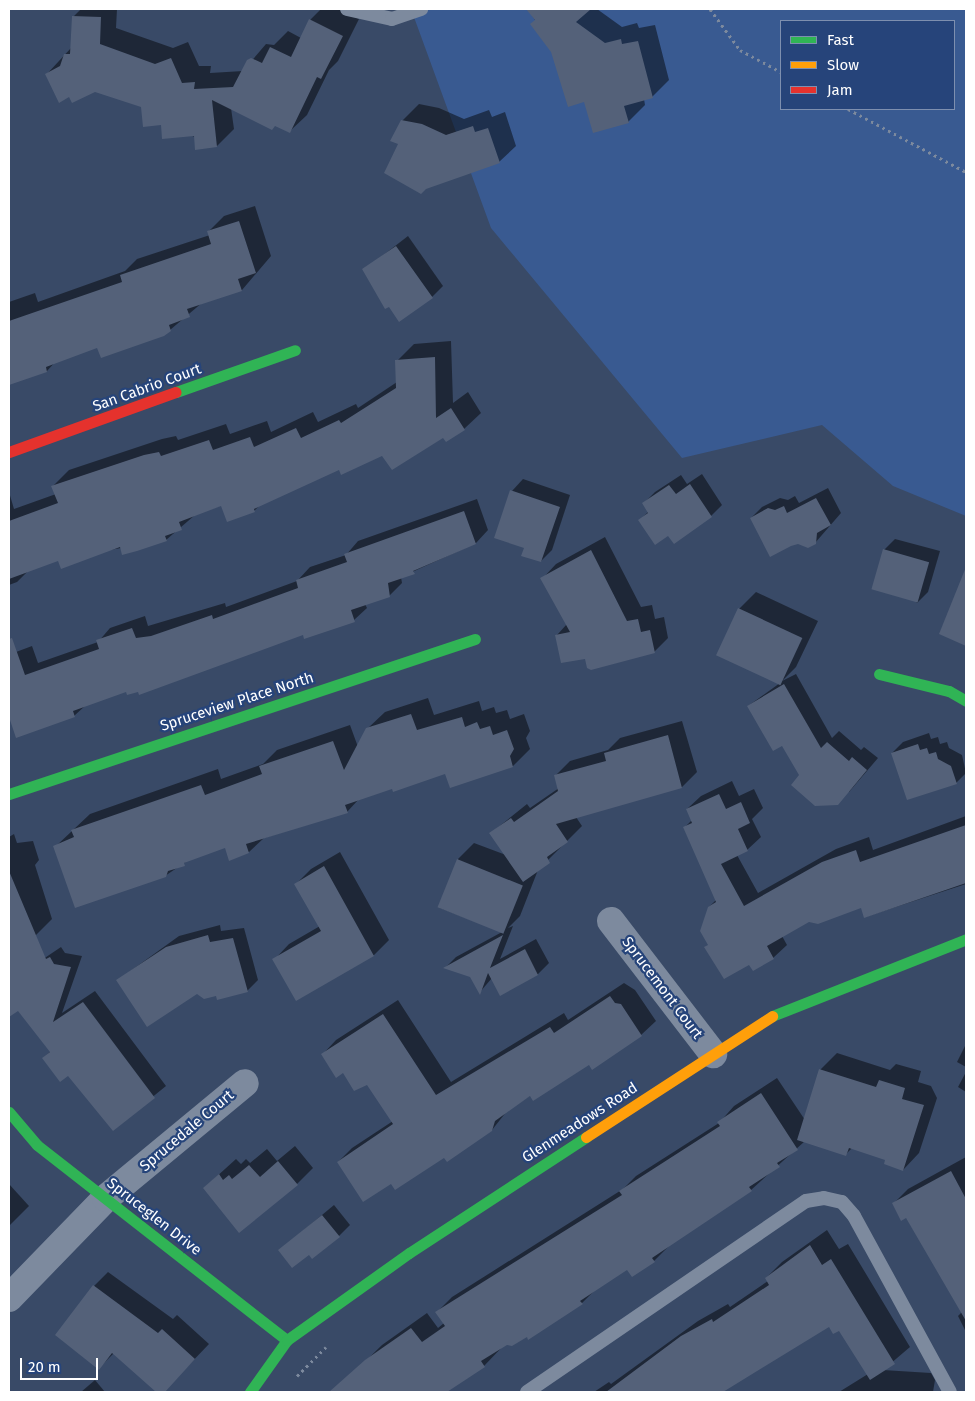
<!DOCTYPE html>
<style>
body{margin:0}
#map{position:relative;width:975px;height:1401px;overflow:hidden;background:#394a67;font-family:"Fira Sans",sans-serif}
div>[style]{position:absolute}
.green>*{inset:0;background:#395a91}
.shadow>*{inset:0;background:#0007}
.building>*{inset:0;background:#546179;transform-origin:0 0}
.path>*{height:3px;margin-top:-1.5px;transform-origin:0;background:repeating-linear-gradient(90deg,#7d8a9e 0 2.5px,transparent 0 6.5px)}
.lane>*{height:14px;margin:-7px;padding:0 7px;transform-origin:7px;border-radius:7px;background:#7d8a9e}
.street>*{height:28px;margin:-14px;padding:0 14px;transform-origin:14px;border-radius:14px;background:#7d8a9e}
.fast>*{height:11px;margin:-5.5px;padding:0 5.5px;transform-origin:5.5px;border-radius:5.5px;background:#30b455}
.slow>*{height:11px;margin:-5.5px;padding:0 5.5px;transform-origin:5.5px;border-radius:5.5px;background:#ff9f0a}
.jam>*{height:11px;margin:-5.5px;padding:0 5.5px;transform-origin:5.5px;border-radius:5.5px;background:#e5322d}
span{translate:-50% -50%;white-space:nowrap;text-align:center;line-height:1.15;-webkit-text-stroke:4.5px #26447a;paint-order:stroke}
.street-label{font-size:15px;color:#fff}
.frame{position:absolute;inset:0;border:10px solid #fff;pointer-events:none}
.legend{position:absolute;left:780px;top:20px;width:175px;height:90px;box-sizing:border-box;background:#26447a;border:1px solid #7d8faf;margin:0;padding:6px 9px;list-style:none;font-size:15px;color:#fff}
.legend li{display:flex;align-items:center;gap:10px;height:25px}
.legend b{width:25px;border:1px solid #7d8faf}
.scale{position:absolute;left:20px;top:1358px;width:78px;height:22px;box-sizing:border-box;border:2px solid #fff;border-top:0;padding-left:6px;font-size:15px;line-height:18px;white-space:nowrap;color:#fff;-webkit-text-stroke:4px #26447a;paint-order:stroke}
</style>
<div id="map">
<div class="green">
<div style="clip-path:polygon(evenodd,411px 9px,966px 9px,966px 516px,893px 486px,822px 425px,682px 458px,491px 228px,411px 9px,781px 21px,954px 21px,954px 109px,781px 109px,781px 21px)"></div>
</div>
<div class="shadow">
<div style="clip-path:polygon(81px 9px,117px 9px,116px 28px,173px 48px,188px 42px,199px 66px,211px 66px,210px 73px,243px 71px,266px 44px,274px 45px,288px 31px,301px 38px,310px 20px,321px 9px,338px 9px,359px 19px,338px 61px,329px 70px,307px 115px,290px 131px,231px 108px,234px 129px,217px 146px,163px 124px,143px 106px,95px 90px,69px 95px,46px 75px,71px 48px,74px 16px)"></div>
<div style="clip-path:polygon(533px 9px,597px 9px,622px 27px,637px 23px,639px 28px,655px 25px,669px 80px,652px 97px,644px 99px,645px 105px,628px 122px,585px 101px,530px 12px)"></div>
<div style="clip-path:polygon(419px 104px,439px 108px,464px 119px,489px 110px,492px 117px,505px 112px,516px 146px,499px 162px,399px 143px,402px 121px)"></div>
<div style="clip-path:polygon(255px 206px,271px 256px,242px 290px,203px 302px,170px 330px,98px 346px,56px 361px,47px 371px,9px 384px,9px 302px,35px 293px,38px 302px,125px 271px,137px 259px,210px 235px,209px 231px,224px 216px)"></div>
<div style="clip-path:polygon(408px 236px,443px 286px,432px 297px,364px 270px)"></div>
<div style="clip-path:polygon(451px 341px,453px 403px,468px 392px,481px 413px,464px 429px,339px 469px,260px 505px,254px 511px,222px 505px,195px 515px,166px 540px,59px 559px,28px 571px,17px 582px,9px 585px,9px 492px,14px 509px,56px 494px,53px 486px,69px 470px,162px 439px,176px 436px,178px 440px,226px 424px,230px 434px,267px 421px,271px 432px,313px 412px,318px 422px,356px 404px,358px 408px,397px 382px,397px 361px,414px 344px)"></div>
<div style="clip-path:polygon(702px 474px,722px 505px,711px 516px,674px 542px,669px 534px,639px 521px,649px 511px,643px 504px,655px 492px,681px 475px,687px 484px)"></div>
<div style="clip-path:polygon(523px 479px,570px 495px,552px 550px,541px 561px,526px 547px,512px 491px)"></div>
<div style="clip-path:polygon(828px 488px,841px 513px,815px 543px,751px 518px,762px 507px,780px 498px,788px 500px,795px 496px,799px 503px)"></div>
<div style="clip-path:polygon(477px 499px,488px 530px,476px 543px,401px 577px,402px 583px,389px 596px,365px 604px,367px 608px,354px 620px,303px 633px,138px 690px,127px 690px,86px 705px,74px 716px,17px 736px,9px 713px,9px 650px,16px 652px,32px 646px,38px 663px,98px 642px,110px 628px,145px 616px,148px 626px,225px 603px,226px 607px,297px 581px,310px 567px,346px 555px,358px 541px)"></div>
<div style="clip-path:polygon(605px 537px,641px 607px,652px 605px,655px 619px,664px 617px,668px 638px,654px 652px,586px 657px,557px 635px,567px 624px,542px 579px,556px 564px)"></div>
<div style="clip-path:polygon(895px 539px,940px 551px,928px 592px,917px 603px,884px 550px)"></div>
<div style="clip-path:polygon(966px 573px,966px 645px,940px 633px)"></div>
<div style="clip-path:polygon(756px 592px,818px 621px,796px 667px,782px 681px,796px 674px,832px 738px,839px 731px,861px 750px,864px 747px,878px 758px,849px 792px,800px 775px,783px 744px,748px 706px,780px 683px,739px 609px)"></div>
<div style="clip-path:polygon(428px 698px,434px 715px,479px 701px,482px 711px,494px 707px,496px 713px,507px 710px,510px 719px,524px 714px,530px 731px,526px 738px,530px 749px,513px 766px,450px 786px,446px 773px,393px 788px,359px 799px,347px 812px,264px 838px,249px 852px,225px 847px,190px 859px,165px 876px,55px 847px,90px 814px,218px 769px,221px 779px,263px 764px,277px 750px,350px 725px,358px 747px,367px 729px,385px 712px)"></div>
<div style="clip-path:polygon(682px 721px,697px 772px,682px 787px,576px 817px,582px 826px,538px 870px,520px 916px,508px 928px,513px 926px,500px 959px,536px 939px,549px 963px,538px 974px,500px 994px,492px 978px,480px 992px,471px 976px,446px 967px,456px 957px,502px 932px,440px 908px,458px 859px,474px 843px,506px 855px,491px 833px,527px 804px,530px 808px,559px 788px,555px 776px,570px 761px,608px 750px,620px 738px)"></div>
<div style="clip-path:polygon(929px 733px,931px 739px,938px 737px,940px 744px,947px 742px,949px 748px,962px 755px,966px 773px,956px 783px,892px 753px,903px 742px)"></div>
<div style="clip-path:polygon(732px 781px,739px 796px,754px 789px,763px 808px,752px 819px,761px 837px,747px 850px,737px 855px,758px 893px,836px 849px,869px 837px,873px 850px,966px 816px,966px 884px,865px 917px,862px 906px,809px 921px,782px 936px,787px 945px,773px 958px,749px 963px,709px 944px,709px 907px,717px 899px,684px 828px,692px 820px,687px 809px,701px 796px)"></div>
<div style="clip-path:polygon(14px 834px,17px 843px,33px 841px,39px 860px,35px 865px,52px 919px,36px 935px,9px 947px,9px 837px)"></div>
<div style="clip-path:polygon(340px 852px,389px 940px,374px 955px,297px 999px,274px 960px,289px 944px,320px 926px,296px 884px,311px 869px)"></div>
<div style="clip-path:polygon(220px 925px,221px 931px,244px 928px,258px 980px,247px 991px,217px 994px,118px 980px,179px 936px)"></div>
<div style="clip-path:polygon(61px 947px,65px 953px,82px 956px,62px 1013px,95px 991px,166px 1086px,113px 1129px,68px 1074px,43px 1058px,51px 1051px,18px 1009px,9px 1014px,9px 982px)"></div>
<div style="clip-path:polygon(624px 983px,635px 990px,656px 1021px,641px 1035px,531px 1095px,507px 1111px,492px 1130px,445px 1156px,338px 1162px,352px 1148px,393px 1121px,367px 1083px,344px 1072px,322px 1055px,336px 1040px,398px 1000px,451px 1082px,564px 1013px,568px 1020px)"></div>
<div style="clip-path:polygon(966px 1044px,966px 1067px,957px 1062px)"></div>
<div style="clip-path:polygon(837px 1053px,890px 1070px,896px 1064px,921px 1071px,918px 1082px,931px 1086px,937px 1098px,919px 1153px,903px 1170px,887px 1159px,852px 1148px,846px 1154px,805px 1141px,751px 1190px,670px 1245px,654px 1261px,632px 1275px,627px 1268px,597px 1288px,582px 1303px,527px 1335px,506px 1343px,484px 1366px,445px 1392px,434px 1392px,429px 1385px,418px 1392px,334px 1392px,382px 1345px,427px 1313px,438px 1328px,444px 1323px,437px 1312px,452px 1297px,623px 1189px,636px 1176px,719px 1123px,734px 1106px,777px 1078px,805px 1120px,820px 1070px)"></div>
<div style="clip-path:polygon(966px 1072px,966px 1092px,958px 1087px)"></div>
<div style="clip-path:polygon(295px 1146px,313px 1168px,297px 1184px,204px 1188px,236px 1159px,241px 1164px,246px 1159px,250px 1163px,267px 1149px,277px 1161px)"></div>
<div style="clip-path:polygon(966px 1157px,966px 1332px,958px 1316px,962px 1312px,906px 1217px,893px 1204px,908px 1189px)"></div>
<div style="clip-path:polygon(9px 1184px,29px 1206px,9px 1226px)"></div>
<div style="clip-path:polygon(334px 1205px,350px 1225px,339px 1236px,309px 1253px,280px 1250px)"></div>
<div style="clip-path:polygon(827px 1230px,839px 1249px,848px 1244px,910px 1347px,883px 1370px,931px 1373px,935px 1380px,933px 1392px,839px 1392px,868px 1374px,839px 1329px,829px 1326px,721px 1392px,594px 1392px,609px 1382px,611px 1384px,698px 1321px,728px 1304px,730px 1307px,768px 1281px,766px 1278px,782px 1262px)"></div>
<div style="clip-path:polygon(108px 1272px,173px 1319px,177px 1315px,209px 1344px,163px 1392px,158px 1392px,114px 1353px,98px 1369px,94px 1286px)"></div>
<div style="clip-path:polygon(95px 1380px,105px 1392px,81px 1392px)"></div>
</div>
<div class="building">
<div style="clip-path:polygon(526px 9px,591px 9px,576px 22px,605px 43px,621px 39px,622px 44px,638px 41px,653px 98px,624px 106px,629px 123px,593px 133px,584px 102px,568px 107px,551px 52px,530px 24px,535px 20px)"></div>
<div style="clip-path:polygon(72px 16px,101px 17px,100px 44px,155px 64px,171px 58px,182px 83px,195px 82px,194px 89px,233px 87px,247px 60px,251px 58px,262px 63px,270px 47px,291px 57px,309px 19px,343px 36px,321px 79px,317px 77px,290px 133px,275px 126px,272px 130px,212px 100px,217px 147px,195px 150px,194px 136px,162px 139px,161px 125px,143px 127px,141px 107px,95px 92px,72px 103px,69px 97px,59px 103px,45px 74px,60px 66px,64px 54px,70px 54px)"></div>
<div style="clip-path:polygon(401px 120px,422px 124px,446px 135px,473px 126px,475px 132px,488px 128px,500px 163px,426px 189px,421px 194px,384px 173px,398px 144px,390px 141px)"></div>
<div style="clip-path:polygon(239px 221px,256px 273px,238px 279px,242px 291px,187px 309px,190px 317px,169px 325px,171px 331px,164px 336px,101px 358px,97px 348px,46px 367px,47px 372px,9px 385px,9px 321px,122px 282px,120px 275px,211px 244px,207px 231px)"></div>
<div style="clip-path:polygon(396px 246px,433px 298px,399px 322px,389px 307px,385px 309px,362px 269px)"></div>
<div style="clip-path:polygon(435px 357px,436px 418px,451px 408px,465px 430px,446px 442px,443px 438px,392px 470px,382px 456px,341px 475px,339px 470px,254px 509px,255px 512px,227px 522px,221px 506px,179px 522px,182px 530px,165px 536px,167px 541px,137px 551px,122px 555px,120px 547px,61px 569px,58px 561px,9px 579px,9px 521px,58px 503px,51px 486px,144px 455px,159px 452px,161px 456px,209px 440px,213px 450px,250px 437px,254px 447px,296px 428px,301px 438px,339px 420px,341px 423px,396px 388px,395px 360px)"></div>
<div style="clip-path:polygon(690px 484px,712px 517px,674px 544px,668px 536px,655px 545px,638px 520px,648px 513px,642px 503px,669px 485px,676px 494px)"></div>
<div style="clip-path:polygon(510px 490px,560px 507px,541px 562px,521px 556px,524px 548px,494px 538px)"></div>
<div style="clip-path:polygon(816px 498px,831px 525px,817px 533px,816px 544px,808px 548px,798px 544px,791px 546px,770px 557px,750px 518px,768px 508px,775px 510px,784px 506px,787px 513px)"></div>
<div style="clip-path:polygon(464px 511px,476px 544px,413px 571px,415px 574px,388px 583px,390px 597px,351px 610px,355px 622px,304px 639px,303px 635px,139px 695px,138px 692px,127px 695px,126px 692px,73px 711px,75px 717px,16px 738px,9px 717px,9px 639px,12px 638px,25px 675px,99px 649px,96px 640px,132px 628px,136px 638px,151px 636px,212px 615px,213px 619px,298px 588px,296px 580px,347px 562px,344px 554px)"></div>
<div style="left:883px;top:549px;width:48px;height:42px;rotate:16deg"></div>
<div style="clip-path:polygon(591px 550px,627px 621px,638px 619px,641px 632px,650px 630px,655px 653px,591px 670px,587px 668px,585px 659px,561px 663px,555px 635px,570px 632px,540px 578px)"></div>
<div style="clip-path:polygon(966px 567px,966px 646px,939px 634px)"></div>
<div style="left:738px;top:608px;width:71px;height:52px;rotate:25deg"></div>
<div style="clip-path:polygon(784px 684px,821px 748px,827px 742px,849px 761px,852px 757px,867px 770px,838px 805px,815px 806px,791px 785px,799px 775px,782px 746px,773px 751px,747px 706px)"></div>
<div style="clip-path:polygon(411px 714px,417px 730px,462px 717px,465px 727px,477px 722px,480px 729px,490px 726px,493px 735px,507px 730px,514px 749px,510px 756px,513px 767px,450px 788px,445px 774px,393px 792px,392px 789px,345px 805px,348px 813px,246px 844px,249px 853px,229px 861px,225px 848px,184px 863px,185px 866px,168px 871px,166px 877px,75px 908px,53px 846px,74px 837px,71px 830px,201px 785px,205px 795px,262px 774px,259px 766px,333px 741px,344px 770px,366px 728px)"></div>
<div style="clip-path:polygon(668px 735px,682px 788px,556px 824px,568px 842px,547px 857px,550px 863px,523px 882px,489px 833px,511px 818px,514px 822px,558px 791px,554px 775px,606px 761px,604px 753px)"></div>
<div style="clip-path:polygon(918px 744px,920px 750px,927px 748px,929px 754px,936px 752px,938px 759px,951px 766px,957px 784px,907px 800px,891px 753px)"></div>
<div style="clip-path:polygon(719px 794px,726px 809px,741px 802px,750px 823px,738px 829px,748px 851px,721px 864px,744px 906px,822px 862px,856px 850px,860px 862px,966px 825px,966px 883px,864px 918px,861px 908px,818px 924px,809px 922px,767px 946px,774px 959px,753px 971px,749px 965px,724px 979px,704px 947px,708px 945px,700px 931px,708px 907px,716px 902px,683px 827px,692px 823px,686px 809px)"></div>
<div style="left:457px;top:859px;width:71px;height:52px;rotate:22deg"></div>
<div style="clip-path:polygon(324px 866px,374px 956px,296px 1001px,272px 959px,321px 931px,294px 884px)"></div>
<div style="clip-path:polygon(9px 871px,46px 959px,50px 957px,54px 964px,71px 967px,53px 1022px,83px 1002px,155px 1098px,113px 1131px,68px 1076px,60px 1082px,42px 1058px,50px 1052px,18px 1011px,9px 1017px)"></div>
<div style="clip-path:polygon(208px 935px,210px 942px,233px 938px,248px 992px,217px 1000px,216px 996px,204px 999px,197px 994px,147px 1027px,116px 980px,166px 947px)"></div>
<div style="clip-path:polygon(503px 935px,490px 968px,525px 949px,538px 975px,500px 996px,488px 973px,480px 995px,470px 977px,443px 968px)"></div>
<div style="clip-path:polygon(610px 996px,615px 1003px,621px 1004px,642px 1036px,592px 1070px,589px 1065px,533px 1101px,530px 1096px,495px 1121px,492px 1131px,447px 1162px,444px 1158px,395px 1190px,391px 1184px,363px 1202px,337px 1162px,393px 1124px,367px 1085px,354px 1091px,343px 1073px,336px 1078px,321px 1054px,383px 1014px,436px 1095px,550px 1027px,554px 1033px)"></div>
<div style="clip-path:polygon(819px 1069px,876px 1087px,879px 1080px,905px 1088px,902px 1099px,924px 1105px,903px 1171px,884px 1164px,885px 1160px,849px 1148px,846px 1156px,797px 1140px)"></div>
<div style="clip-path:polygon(761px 1093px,798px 1150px,777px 1163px,780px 1167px,749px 1187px,752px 1191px,652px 1258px,655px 1262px,632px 1277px,627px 1270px,580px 1301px,583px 1304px,528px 1340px,527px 1337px,512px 1346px,507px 1345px,481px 1361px,485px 1367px,447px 1392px,329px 1392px,365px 1360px,411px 1328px,422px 1342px,445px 1326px,435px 1312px,622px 1195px,619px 1191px,720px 1126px,717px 1122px)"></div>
<div style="clip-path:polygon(278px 1161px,298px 1185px,239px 1233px,203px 1188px,219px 1174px,223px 1180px,229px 1175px,232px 1179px,249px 1165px,260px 1177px)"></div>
<div style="clip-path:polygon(951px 1171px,966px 1199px,966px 1321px,906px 1218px,901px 1221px,892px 1203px)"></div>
<div style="clip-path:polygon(322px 1215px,340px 1237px,312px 1259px,309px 1255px,292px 1268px,278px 1250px)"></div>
<div style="clip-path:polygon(810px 1245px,822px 1265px,831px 1259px,895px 1364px,870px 1380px,839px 1331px,833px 1334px,829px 1327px,723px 1392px,606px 1392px,681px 1336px,712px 1319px,713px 1322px,769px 1285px,765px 1278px)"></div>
<div style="clip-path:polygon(93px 1285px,158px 1333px,162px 1329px,195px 1359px,165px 1392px,156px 1392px,112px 1353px,99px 1370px,55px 1335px)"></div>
</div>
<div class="path">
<div style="left:710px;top:9px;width:51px;rotate:53.8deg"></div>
<div style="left:740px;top:50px;width:47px;rotate:28.2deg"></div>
<div style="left:848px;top:109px;width:134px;rotate:28.1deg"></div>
<div style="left:297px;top:1376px;width:41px;rotate:-45deg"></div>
</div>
<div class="lane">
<div style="left:347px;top:9px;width:46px;rotate:12.5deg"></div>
<div style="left:392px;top:19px;width:31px;rotate:-19deg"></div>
<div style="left:527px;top:1392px;width:338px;rotate:-34.4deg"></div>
<div style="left:806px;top:1201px;width:18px;rotate:-9deg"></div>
<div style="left:824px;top:1198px;width:18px;rotate:13deg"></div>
<div style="left:842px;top:1202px;width:18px;rotate:49deg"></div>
<div style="left:854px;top:1216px;width:200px;rotate:61.4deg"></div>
</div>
<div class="street">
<div style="left:611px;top:921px;width:168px;rotate:52.5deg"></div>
<div style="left:9px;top:1298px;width:139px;rotate:-45.9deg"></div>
<div style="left:106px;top:1198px;width:180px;rotate:-39.6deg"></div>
</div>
<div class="fast">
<div style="left:176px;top:392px;width:126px;rotate:-19.4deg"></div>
<div style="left:879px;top:674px;width:72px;rotate:13.7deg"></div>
<div style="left:949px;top:691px;width:20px;rotate:30deg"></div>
<div style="left:9px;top:794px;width:491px;rotate:-18.4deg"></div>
<div style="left:772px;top:1016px;width:209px;rotate:-21.6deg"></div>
<div style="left:9px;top:1112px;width:43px;rotate:49.7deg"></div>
<div style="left:37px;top:1145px;width:317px;rotate:38deg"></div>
<div style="left:250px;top:1392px;width:64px;rotate:-54.6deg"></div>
<div style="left:287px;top:1340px;width:150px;rotate:-35.5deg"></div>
<div style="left:409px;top:1253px;width:212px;rotate:-33.2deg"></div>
</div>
<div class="slow">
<div style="left:586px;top:1137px;width:222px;rotate:-33deg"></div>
</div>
<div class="jam">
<div style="left:9px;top:452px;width:177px;rotate:-19.8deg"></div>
</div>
<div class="street-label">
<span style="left:147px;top:388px;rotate:-20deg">San Cabrio Court</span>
<span style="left:237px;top:702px;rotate:-18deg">Spruceview Place North</span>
<span style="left:662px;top:988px;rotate:53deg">Sprucemont Court</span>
<span style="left:580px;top:1123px;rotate:-33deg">Glenmeadows Road</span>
<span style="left:187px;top:1131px;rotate:-40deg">Sprucedale Court</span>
<span style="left:154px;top:1217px;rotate:38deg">Spruceglen Drive</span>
</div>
<div class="frame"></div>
<ul class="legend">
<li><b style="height:6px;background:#30b455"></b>Fast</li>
<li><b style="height:6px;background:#ff9f0a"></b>Slow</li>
<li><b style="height:6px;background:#e5322d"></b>Jam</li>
</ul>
<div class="scale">20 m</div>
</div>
